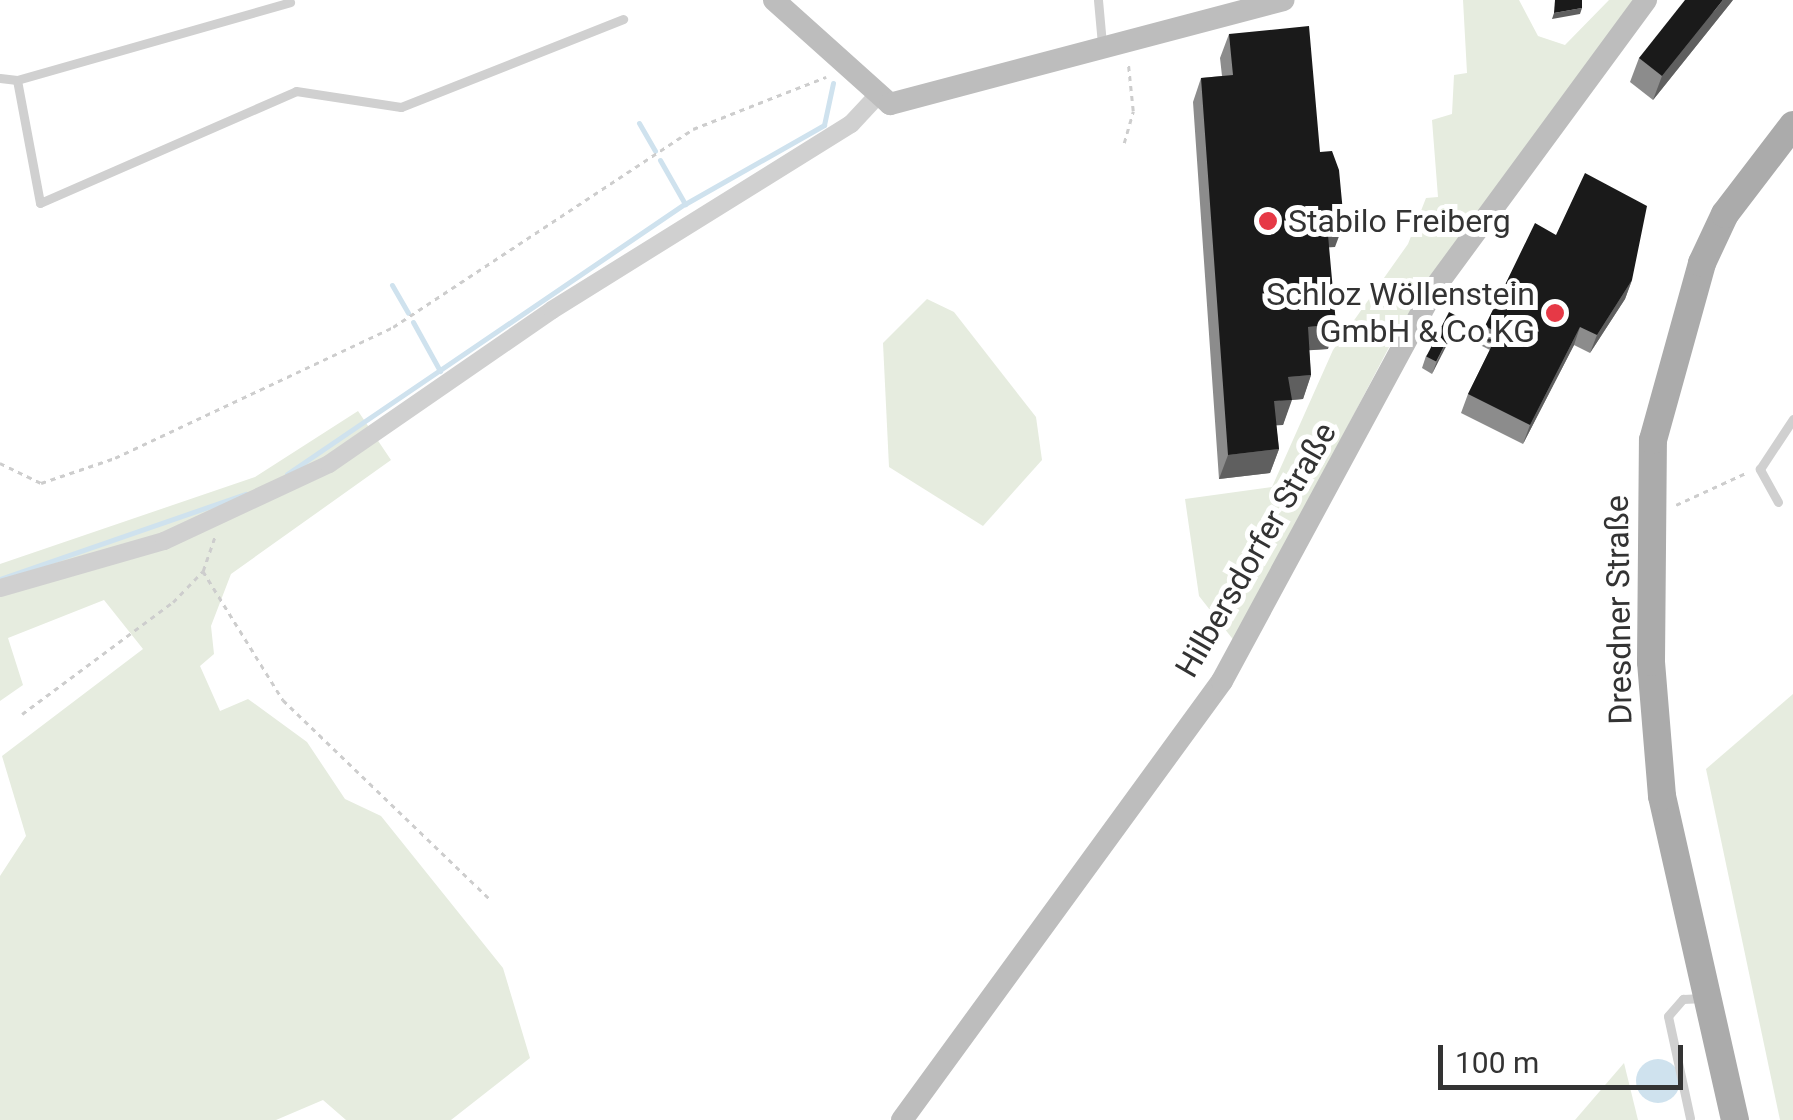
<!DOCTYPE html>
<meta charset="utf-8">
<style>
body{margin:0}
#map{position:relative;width:1793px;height:1120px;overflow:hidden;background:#fff;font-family:Roboto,sans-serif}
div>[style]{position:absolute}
.green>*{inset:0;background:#e6ecdf}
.water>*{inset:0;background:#cfe2ee}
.round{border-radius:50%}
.stream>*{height:5px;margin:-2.5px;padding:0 2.5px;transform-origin:2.5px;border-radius:2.5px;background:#cfe2ee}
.path>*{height:2.5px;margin-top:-1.25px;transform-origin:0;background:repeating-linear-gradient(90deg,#cdcdcd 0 5px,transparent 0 10px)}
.service>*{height:9px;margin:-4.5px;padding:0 4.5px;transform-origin:4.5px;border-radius:4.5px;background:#d0d0d0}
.minor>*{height:18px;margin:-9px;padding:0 9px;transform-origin:9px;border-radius:9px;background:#d0d0d0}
.secondary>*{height:22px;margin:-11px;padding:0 11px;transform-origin:11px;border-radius:11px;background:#bdbdbd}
.primary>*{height:28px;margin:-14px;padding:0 14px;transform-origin:14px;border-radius:14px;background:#ababab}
.wall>*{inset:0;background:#8c8c8c}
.shaded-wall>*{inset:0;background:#5f5f5f}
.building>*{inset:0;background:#1a1a1a;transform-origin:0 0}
.dots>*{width:28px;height:28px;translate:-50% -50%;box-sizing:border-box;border:5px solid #fff;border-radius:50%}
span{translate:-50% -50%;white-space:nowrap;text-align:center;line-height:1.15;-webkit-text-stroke:10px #fff;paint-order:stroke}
.poi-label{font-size:32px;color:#333}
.left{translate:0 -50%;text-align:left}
.right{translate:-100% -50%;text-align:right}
.street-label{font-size:32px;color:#333}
.scale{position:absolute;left:1438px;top:1045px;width:245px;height:45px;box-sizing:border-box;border:5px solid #333;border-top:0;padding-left:12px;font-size:30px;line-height:35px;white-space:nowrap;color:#333;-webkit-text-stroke:8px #fff;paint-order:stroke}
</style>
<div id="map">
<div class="green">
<div style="clip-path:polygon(1463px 0,1519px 0,1538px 36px,1565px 45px,1609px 0,1633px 0,1398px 330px,1235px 642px,1199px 596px,1185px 499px,1272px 487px,1333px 350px,1408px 244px,1426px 198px,1438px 197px,1432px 120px,1452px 114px,1454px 75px,1467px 73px)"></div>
<div style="clip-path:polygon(927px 299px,954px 312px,1036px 417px,1042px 460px,983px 526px,889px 467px,883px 343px)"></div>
<div style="clip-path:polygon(358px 411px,391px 460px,231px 574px,211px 626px,214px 654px,200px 666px,220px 711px,248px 699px,307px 742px,345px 799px,381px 816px,503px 968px,530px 1058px,451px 1120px,346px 1120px,323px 1100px,276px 1120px,0 1120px,0 876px,26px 836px,2px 756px,143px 649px,104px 600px,8px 638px,23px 685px,0 701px,0 564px,255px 477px)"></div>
<div style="clip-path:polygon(1793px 694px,1793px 1120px,1780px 1120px,1706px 769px)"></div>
<div style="clip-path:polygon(1624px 1063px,1638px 1120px,1575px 1120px)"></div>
</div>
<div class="water">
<div class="round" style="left:1636px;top:1059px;width:44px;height:44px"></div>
</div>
<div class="stream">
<div style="left:639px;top:123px;width:32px;rotate:60deg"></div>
<div style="left:660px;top:160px;width:51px;rotate:60.4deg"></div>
<div style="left:392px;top:285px;width:32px;rotate:60deg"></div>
<div style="left:413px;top:322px;width:56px;rotate:61.1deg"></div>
<div style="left:287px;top:474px;width:481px;rotate:-34.2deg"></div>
<div style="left:685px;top:204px;width:160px;rotate:-29.6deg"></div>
<div style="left:824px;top:125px;width:43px;rotate:-77.9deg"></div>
<div style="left:0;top:579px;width:260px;rotate:-19.1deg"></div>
</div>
<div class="path">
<div style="left:1124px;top:143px;width:33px;rotate:-74deg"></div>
<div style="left:1133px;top:111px;width:48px;rotate:-95.9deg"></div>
<div style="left:0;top:463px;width:46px;rotate:26deg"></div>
<div style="left:41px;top:483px;width:78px;rotate:-18.7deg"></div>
<div style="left:115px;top:458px;width:307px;rotate:-25.2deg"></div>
<div style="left:393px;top:327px;width:359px;rotate:-33.4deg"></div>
<div style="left:693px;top:129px;width:143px;rotate:-21.4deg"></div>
<div style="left:1676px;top:505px;width:77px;rotate:-24.6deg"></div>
<div style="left:203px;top:571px;width:152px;rotate:58.2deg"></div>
<div style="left:283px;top:700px;width:286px;rotate:43.9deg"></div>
<div style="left:22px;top:714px;width:188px;rotate:-36.6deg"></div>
<div style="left:173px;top:602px;width:43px;rotate:-45.9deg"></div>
<div style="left:203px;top:571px;width:39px;rotate:-71deg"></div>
</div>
<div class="service">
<div style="left:1098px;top:0;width:44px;rotate:84.8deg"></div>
<div style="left:0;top:78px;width:17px;rotate:7deg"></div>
<div style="left:17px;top:80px;width:125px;rotate:79.4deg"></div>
<div style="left:40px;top:203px;width:279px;rotate:-23.6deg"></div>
<div style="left:296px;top:91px;width:106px;rotate:8.7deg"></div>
<div style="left:401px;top:107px;width:239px;rotate:-21.6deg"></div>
<div style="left:17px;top:80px;width:284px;rotate:-15.9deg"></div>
<div style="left:1778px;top:502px;width:38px;rotate:-119deg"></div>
<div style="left:1760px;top:469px;width:60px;rotate:-56.6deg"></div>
<div style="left:1690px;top:1118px;width:104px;rotate:-102.2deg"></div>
<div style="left:1668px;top:1016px;width:23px;rotate:-49deg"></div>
<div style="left:1683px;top:999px;width:21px;rotate:-3deg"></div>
</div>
<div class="minor">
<div style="left:0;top:588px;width:171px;rotate:-16deg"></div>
<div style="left:164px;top:541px;width:182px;rotate:-25deg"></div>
<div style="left:329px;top:464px;width:271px;rotate:-34.6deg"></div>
<div style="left:552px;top:310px;width:352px;rotate:-31.9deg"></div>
<div style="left:851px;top:124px;width:35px;rotate:-47deg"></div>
</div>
<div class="secondary">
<div style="left:774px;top:0;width:156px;rotate:41.9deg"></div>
<div style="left:890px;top:104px;width:407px;rotate:-14.8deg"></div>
<div style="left:902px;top:1120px;width:543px;rotate:-53.91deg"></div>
<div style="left:1222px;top:681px;width:444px;rotate:-61.6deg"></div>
<div style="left:1433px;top:290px;width:360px;rotate:-53.7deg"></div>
</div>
<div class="primary">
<div style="left:1735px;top:1120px;width:332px;rotate:-102.7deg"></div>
<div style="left:1662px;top:796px;width:134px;rotate:-94.7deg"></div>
<div style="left:1651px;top:662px;width:222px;rotate:-89.5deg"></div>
<div style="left:1653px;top:440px;width:184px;rotate:-74.5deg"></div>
<div style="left:1702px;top:263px;width:54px;rotate:-64.9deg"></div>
<div style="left:1725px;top:214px;width:112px;rotate:-52.6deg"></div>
</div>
<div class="wall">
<div style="clip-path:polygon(1733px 0,1653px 100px,1630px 82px,1639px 58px)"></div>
<div style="clip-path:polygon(1229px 34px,1320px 152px,1335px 247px,1329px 247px,1328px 349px,1309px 350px,1311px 375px,1303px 399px,1291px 400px,1283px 425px,1276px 425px,1279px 449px,1270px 473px,1219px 479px,1193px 102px,1201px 78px,1222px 76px,1220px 58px)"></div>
<div style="clip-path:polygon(1632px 280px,1625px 299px,1590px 353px,1574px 345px,1523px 444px,1461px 413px,1468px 394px,1490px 350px,1478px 344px,1485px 326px)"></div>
<div style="clip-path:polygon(1459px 317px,1432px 374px,1422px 368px,1426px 356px)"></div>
</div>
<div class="shaded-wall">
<div style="clip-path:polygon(1723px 0,1733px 0,1653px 100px,1662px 76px)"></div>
<div style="clip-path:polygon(1582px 8px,1580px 14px,1552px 19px,1554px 13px)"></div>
<div style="clip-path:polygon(1344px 223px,1335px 247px,1318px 248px,1327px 224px)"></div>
<div style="clip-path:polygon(1632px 280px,1625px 299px,1590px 353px,1597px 335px)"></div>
<div style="clip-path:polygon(1459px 317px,1455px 329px,1432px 374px,1437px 361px)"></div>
<div style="clip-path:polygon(1336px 324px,1328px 349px,1299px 351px,1308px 327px)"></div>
<div style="clip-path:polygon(1580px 327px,1574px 345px,1523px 444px,1530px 425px)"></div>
<div style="clip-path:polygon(1311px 375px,1303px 399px,1280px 401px,1288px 377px)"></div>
<div style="clip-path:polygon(1292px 400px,1283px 425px,1266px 426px,1274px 401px)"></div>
<div style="clip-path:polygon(1279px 449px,1270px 473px,1219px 479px,1228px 455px)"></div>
</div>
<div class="building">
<div style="clip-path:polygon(1555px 0,1582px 0,1582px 8px,1554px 13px)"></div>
<div style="clip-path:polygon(1685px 0,1723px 0,1662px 76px,1639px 58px)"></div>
<div style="clip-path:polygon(1309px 26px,1320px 152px,1332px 151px,1339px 170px,1344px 223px,1327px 224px,1336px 324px,1308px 327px,1311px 375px,1288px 377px,1292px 400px,1274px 401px,1279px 449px,1228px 455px,1201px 78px,1233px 75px,1229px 34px)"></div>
<div style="clip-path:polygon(1585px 173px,1647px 206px,1632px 280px,1597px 335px,1580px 327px,1530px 425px,1468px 394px,1498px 333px,1485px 326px,1535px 223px,1556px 235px)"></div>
<div style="left:1449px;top:312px;width:11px;height:50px;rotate:27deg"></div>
</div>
<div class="dots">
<div style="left:1268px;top:221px;background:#e63946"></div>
<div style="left:1555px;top:313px;background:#e63946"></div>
</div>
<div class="poi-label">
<span class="left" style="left:1288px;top:221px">Stabilo Freiberg</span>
<span class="right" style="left:1535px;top:313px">Schloz Wöllenstein<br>GmbH &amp; Co.KG</span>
</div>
<div class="street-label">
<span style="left:1256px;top:550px;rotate:-60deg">Hilbersdorfer Straße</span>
<span style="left:1619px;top:610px;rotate:-91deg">Dresdner Straße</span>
</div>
<div class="scale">100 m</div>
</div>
